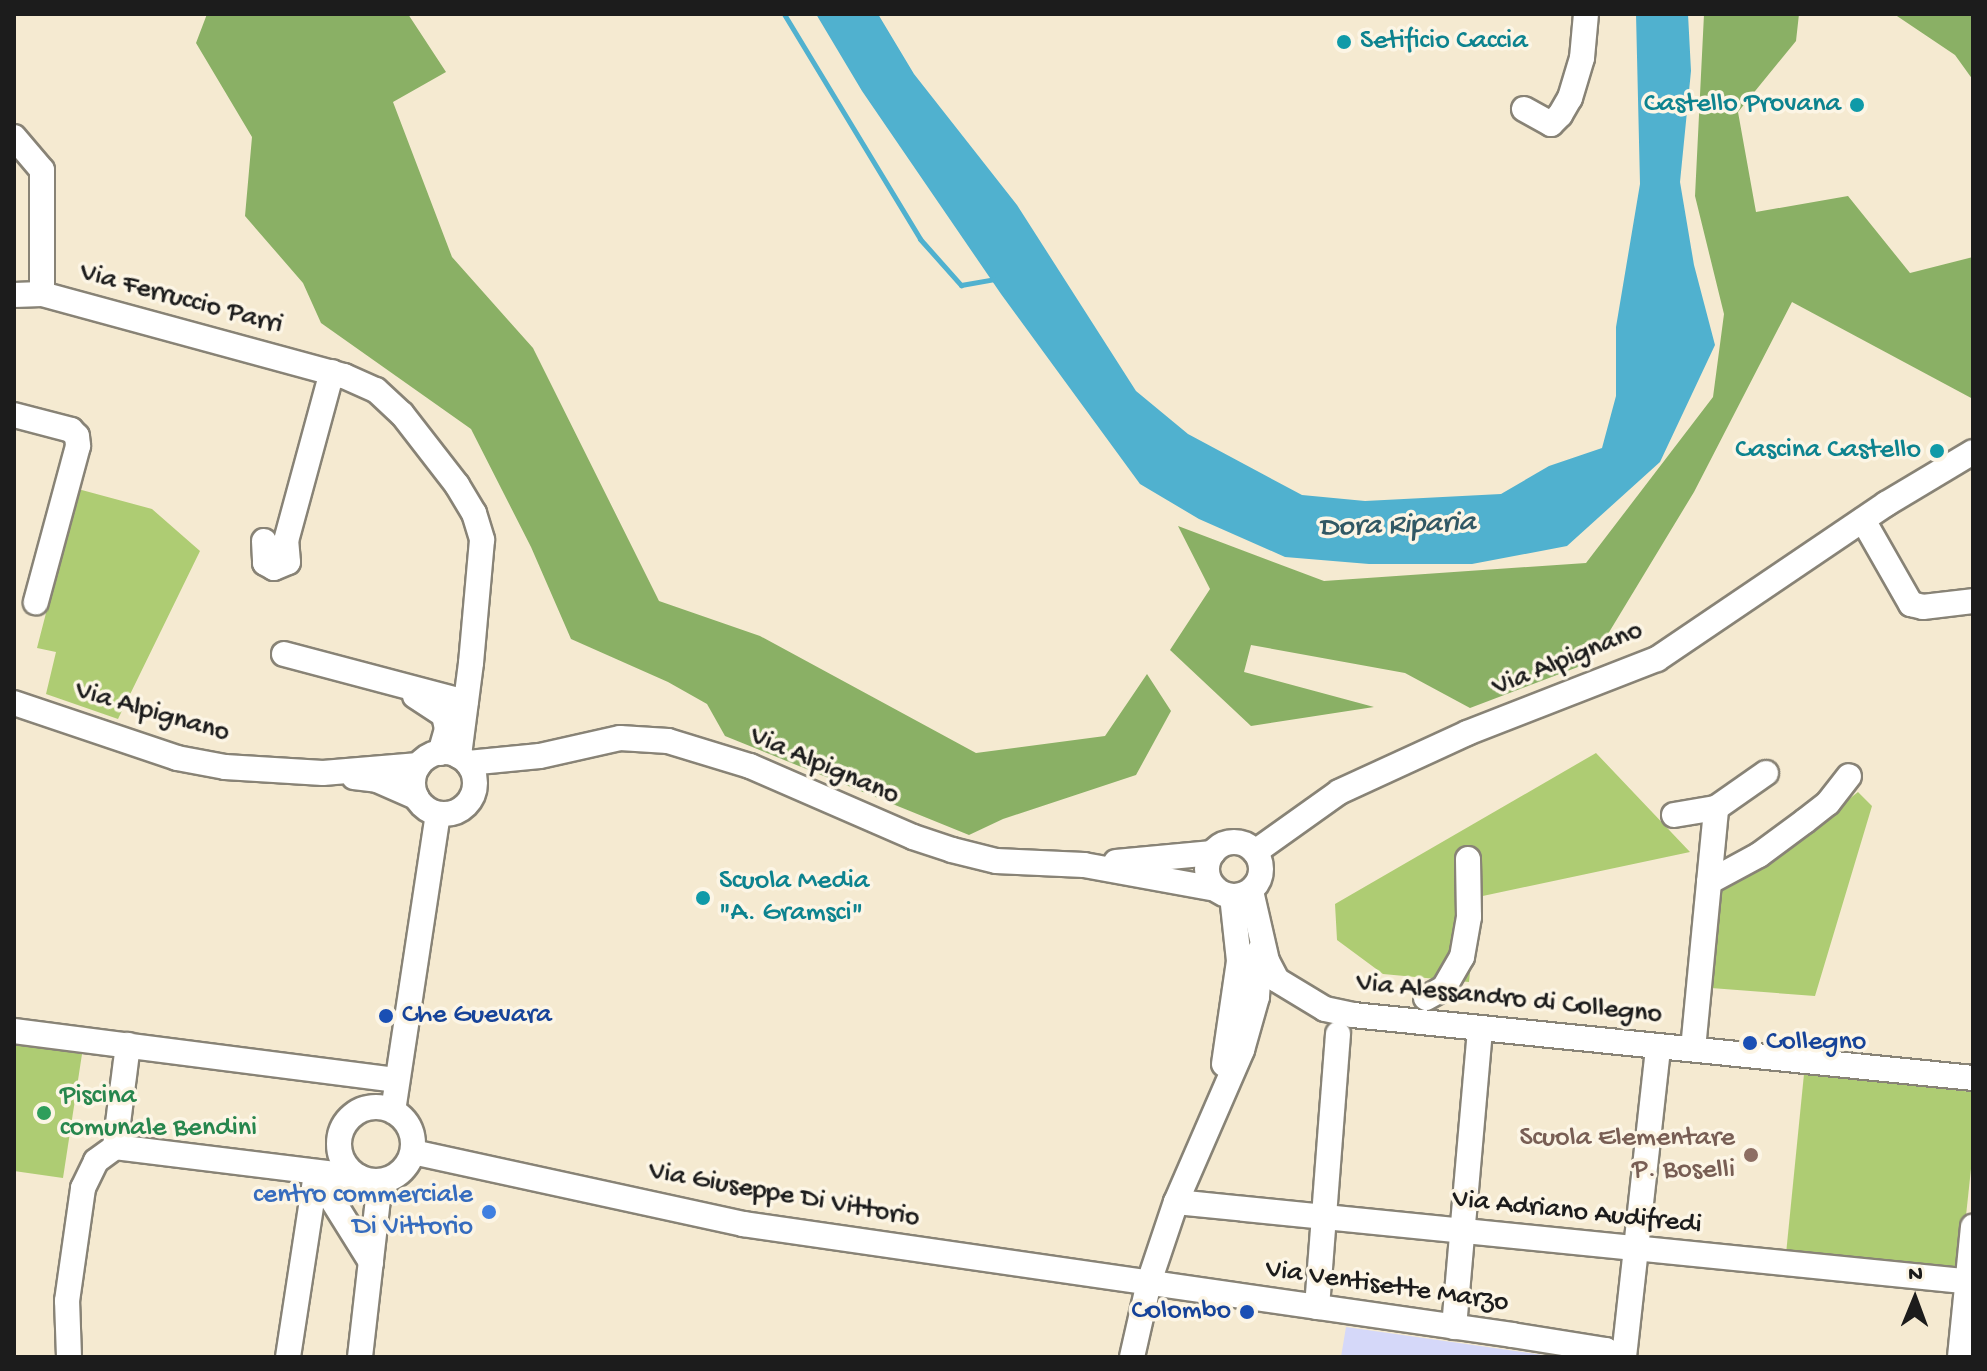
<!DOCTYPE html>
<style>
body{margin:0}
#map{position:relative;width:1987px;height:1371px;overflow:hidden;background:#f5ead1;font-family:"Gochi Hand",sans-serif}
div>[style]{position:absolute}
.built>*{inset:0;background:#d5d8f9}
.green>*{inset:0;background:#aecc73}
.forest>*{inset:0;background:#8ab065}
.water>*{inset:0;background:#50b1cf}
.stream>*{height:5px;margin:-2.5px;padding:0 2.5px;transform-origin:2.5px;border-radius:2.5px;background:#50b1cf}
.roads{filter:drop-shadow(2px 0 #888376) drop-shadow(-2px 0 #888376) drop-shadow(0 2px #888376) drop-shadow(0 -2px #888376)}
.minor>*{height:24px;margin:-12px;padding:0 12px;transform-origin:12px;border-radius:12px;background:#fff}
.minor>.ring{margin:-12px;padding:0;box-sizing:content-box;background:none;border:24px solid #fff;border-radius:50%}
.dots>*{width:22px;height:22px;translate:-50% -50%;box-sizing:border-box;border:4px solid #fcf5e5;border-radius:50%}
span{translate:-50% -50%;white-space:nowrap;text-align:center;line-height:1.15;-webkit-text-stroke:7px #fcf5e5;paint-order:stroke}
.culture-label{font-size:28px;color:#0d838f}
.left{translate:0 -50%;text-align:left}
.right{translate:-100% -50%;text-align:right}
.street-label{font-size:28px;color:#1c1c1c}
.transit-label{font-size:28px;color:#164399}
.leisure-label{font-size:28px;color:#27864d}
.education-label{font-size:28px;color:#785e54}
.shop-label{font-size:28px;color:#366cbe}
.water-label{font-size:30px;color:#315864;font-style:italic}
.frame{position:absolute;inset:0;border:16px solid #1c1c1c;pointer-events:none}
.north{position:absolute;left:1875px;top:1259px;width:80px;height:80px;-webkit-text-stroke:6px #fcf5e5;paint-order:stroke;rotate:1deg;font-size:22px;font-weight:700;line-height:32px;text-align:center;color:#1c1c1c}
.north::after{content:'';display:block;margin:auto;width:28px;height:36px;background:#1c1c1c;clip-path:polygon(50% 0,100% 100%,50% 72%,0 100%)}
</style>
<div id="map">
<div class="built">
<div style="clip-path:polygon(1346px 1327px,1550px 1356px,1341px 1357px)"></div>
</div>
<div class="green">
<div style="clip-path:polygon(78px 489px,152px 509px,200px 551px,118px 719px,46px 694px,56px 652px,37px 648px)"></div>
<div style="clip-path:polygon(1596px 753px,1690px 852px,1478px 897px,1469px 982px,1383px 974px,1337px 940px,1335px 904px)"></div>
<div style="clip-path:polygon(1858px 792px,1872px 806px,1815px 996px,1711px 988px,1719px 889px,1776px 857px)"></div>
<div style="clip-path:polygon(14px 1044px,82px 1054px,63px 1178px,14px 1171px)"></div>
<div style="clip-path:polygon(1804px 1074px,1973px 1092px,1973px 1150px,1960px 1272px,1786px 1254px)"></div>
</div>
<div class="forest">
<div style="clip-path:polygon(207px 14px,408px 14px,446px 72px,393px 102px,452px 257px,533px 348px,659px 601px,760px 636px,976px 753px,1105px 736px,1147px 674px,1171px 711px,1136px 775px,1003px 819px,969px 835px,725px 736px,707px 704px,668px 682px,571px 639px,531px 547px,471px 429px,321px 323px,303px 283px,245px 216px,252px 137px,196px 43px)"></div>
<div style="clip-path:polygon(1704px 14px,1799px 14px,1796px 41px,1738px 112px,1756px 212px,1848px 196px,1910px 273px,1973px 257px,1973px 399px,1792px 302px,1694px 492px,1591px 662px,1470px 708px,1405px 673px,1251px 645px,1244px 672px,1374px 707px,1251px 726px,1170px 650px,1210px 589px,1178px 526px,1324px 581px,1586px 563px,1713px 397px,1724px 314px,1695px 196px)"></div>
<div style="clip-path:polygon(1894px 14px,1973px 14px,1973px 80px,1955px 55px)"></div>
</div>
<div class="water">
<div style="clip-path:polygon(816px 14px,878px 14px,914px 74px,1017px 205px,1136px 391px,1188px 434px,1302px 495px,1365px 501px,1501px 494px,1549px 466px,1602px 448px,1616px 396px,1616px 327px,1640px 184px,1636px 14px,1688px 14px,1691px 71px,1680px 182px,1694px 265px,1715px 345px,1660px 462px,1567px 546px,1472px 564px,1369px 564px,1285px 557px,1199px 519px,1140px 484px,1001px 294px,862px 91px)"></div>
</div>
<div class="stream">
<div style="left:784px;top:14px;width:263px;rotate:58.8deg"></div>
<div style="left:920px;top:239px;width:62px;rotate:48.3deg"></div>
<div style="left:961px;top:285px;width:34px;rotate:-10deg"></div>
</div>
<div class="roads">
<div class="minor">
<div style="left:1524px;top:109px;width:31px;rotate:29deg"></div>
<div style="left:1551px;top:124px;width:13px;rotate:-45deg"></div>
<div style="left:1560px;top:115px;width:20px;rotate:-60deg"></div>
<div style="left:1570px;top:98px;width:42px;rotate:-73.3deg"></div>
<div style="left:1582px;top:58px;width:44px;rotate:-84.8deg"></div>
<div style="left:14px;top:137px;width:43px;rotate:49.7deg"></div>
<div style="left:42px;top:170px;width:124px;rotate:90deg"></div>
<div style="left:14px;top:295px;width:28px;rotate:-2deg"></div>
<div style="left:42px;top:294px;width:313px;rotate:15.2deg"></div>
<div style="left:344px;top:376px;width:35px;rotate:24deg"></div>
<div style="left:376px;top:390px;width:35px;rotate:43deg"></div>
<div style="left:402px;top:414px;width:90px;rotate:52.2deg"></div>
<div style="left:457px;top:485px;width:33px;rotate:59deg"></div>
<div style="left:474px;top:513px;width:28px;rotate:73deg"></div>
<div style="left:482px;top:540px;width:123px;rotate:95.1deg"></div>
<div style="left:471px;top:663px;width:94px;rotate:97.4deg"></div>
<div style="left:14px;top:415px;width:59px;rotate:14.7deg"></div>
<div style="left:71px;top:430px;width:8px;rotate:45deg"></div>
<div style="left:77px;top:436px;width:10px;rotate:84deg"></div>
<div style="left:78px;top:446px;width:162px;rotate:105.1deg"></div>
<div style="left:1863px;top:520px;width:97px;rotate:60.3deg"></div>
<div style="left:1911px;top:604px;width:12px;rotate:14deg"></div>
<div style="left:1923px;top:607px;width:50px;rotate:-6.8deg"></div>
<div style="left:264px;top:541px;width:22px;rotate:87deg"></div>
<div style="left:265px;top:563px;width:10px;rotate:29deg"></div>
<div style="left:274px;top:568px;width:15px;rotate:-23deg"></div>
<div style="left:288px;top:562px;width:21px;rotate:-95deg"></div>
<div style="left:286px;top:541px;width:175px;rotate:-74.8deg"></div>
<div style="left:284px;top:654px;width:188px;rotate:14.8deg"></div>
<div style="left:415px;top:696px;width:35px;rotate:33deg"></div>
<div style="left:444px;top:715px;width:14px;rotate:78deg"></div>
<div style="left:447px;top:729px;width:25px;rotate:106deg"></div>
<div style="left:14px;top:703px;width:172px;rotate:18.6deg"></div>
<div style="left:177px;top:758px;width:49px;rotate:10.6deg"></div>
<div style="left:225px;top:767px;width:98px;rotate:3.5deg"></div>
<div style="left:323px;top:773px;width:96px;rotate:-4.8deg"></div>
<div class="ring" style="left:413px;top:752px;width:38px;height:38px"></div>
<div style="left:468px;top:763px;width:72px;rotate:-5.6deg"></div>
<div style="left:540px;top:756px;width:82px;rotate:-12.7deg"></div>
<div style="left:620px;top:738px;width:48px;rotate:3.6deg"></div>
<div style="left:668px;top:741px;width:86px;rotate:17deg"></div>
<div style="left:750px;top:766px;width:178px;rotate:23.5deg"></div>
<div style="left:913px;top:837px;width:41px;rotate:18.4deg"></div>
<div style="left:952px;top:850px;width:45px;rotate:14deg"></div>
<div style="left:996px;top:861px;width:88px;rotate:2.6deg"></div>
<div style="left:1084px;top:865px;width:134px;rotate:10.3deg"></div>
<div style="left:354px;top:777px;width:23px;rotate:7deg"></div>
<div style="left:377px;top:780px;width:43px;rotate:23.6deg"></div>
<div style="left:1674px;top:815px;width:43px;rotate:-9.5deg"></div>
<div class="ring" style="left:1207px;top:842px;width:30px;height:30px"></div>
<div style="left:1255px;top:852px;width:103px;rotate:-35.5deg"></div>
<div style="left:1339px;top:792px;width:141px;rotate:-24.7deg"></div>
<div style="left:1467px;top:733px;width:204px;rotate:-21.3deg"></div>
<div style="left:1657px;top:659px;width:277px;rotate:-34.1deg"></div>
<div style="left:1886px;top:504px;width:101px;rotate:-30.9deg"></div>
<div style="left:1116px;top:862px;width:97px;rotate:-5.3deg"></div>
<div style="left:1709px;top:882px;width:57px;rotate:-28.4deg"></div>
<div style="left:1759px;top:855px;width:57px;rotate:-36.5deg"></div>
<div style="left:1805px;top:821px;width:29px;rotate:-38deg"></div>
<div style="left:1828px;top:803px;width:34px;rotate:-52deg"></div>
<div style="left:1251px;top:891px;width:72px;rotate:77.1deg"></div>
<div style="left:1267px;top:961px;width:21px;rotate:62deg"></div>
<div style="left:1277px;top:980px;width:56px;rotate:31.1deg"></div>
<div style="left:1325px;top:1009px;width:29px;rotate:12deg"></div>
<div style="left:1353px;top:1015px;width:623px;rotate:5.8deg"></div>
<div style="left:1426px;top:998px;width:21px;rotate:-29deg"></div>
<div style="left:1444px;top:988px;width:36px;rotate:-60deg"></div>
<div style="left:1462px;top:957px;width:41px;rotate:-80.1deg"></div>
<div style="left:1469px;top:917px;width:58px;rotate:-91deg"></div>
<div style="left:14px;top:1031px;width:386px;rotate:7.3deg"></div>
<div style="left:128px;top:1045px;width:103px;rotate:97.3deg"></div>
<div style="left:115px;top:1147px;width:246px;rotate:7deg"></div>
<div style="left:1693px;top:1049px;width:242px;rotate:-84.5deg"></div>
<div style="left:1716px;top:808px;width:61px;rotate:-35deg"></div>
<div style="left:1224px;top:1064px;width:104px;rotate:-81.7deg"></div>
<div style="left:1239px;top:961px;width:65px;rotate:-96.1deg"></div>
<div class="ring" style="left:339px;top:1107px;width:50px;height:50px"></div>
<div style="left:393px;top:1111px;width:300px;rotate:-81.4deg"></div>
<div style="left:413px;top:1152px;width:338px;rotate:12.3deg"></div>
<div style="left:743px;top:1224px;width:777px;rotate:8.21deg"></div>
<div style="left:1512px;top:1335px;width:95px;rotate:9.1deg"></div>
<div style="left:1606px;top:1350px;width:11px;rotate:38deg"></div>
<div style="left:316px;top:1174px;width:104px;rotate:58deg"></div>
<div style="left:1176px;top:1202px;width:801px;rotate:5.73deg"></div>
<div style="left:1317px;top:1307px;width:274px;rotate:-85.6deg"></div>
<div style="left:1454px;top:1327px;width:289px;rotate:-85deg"></div>
<div style="left:69px;top:1357px;width:56px;rotate:-92deg"></div>
<div style="left:67px;top:1301px;width:114px;rotate:-81.9deg"></div>
<div style="left:83px;top:1188px;width:30px;rotate:-64deg"></div>
<div style="left:96px;top:1161px;width:24px;rotate:-36deg"></div>
<div style="left:288px;top:1357px;width:185px;rotate:-81.3deg"></div>
<div style="left:360px;top:1357px;width:177px;rotate:-83.5deg"></div>
<div style="left:1132px;top:1357px;width:77px;rotate:-77.2deg"></div>
<div style="left:1149px;top:1282px;width:84px;rotate:-71.4deg"></div>
<div style="left:1176px;top:1202px;width:166px;rotate:-66.5deg"></div>
<div style="left:1242px;top:1050px;width:55px;rotate:-74.2deg"></div>
<div style="left:1257px;top:997px;width:47px;rotate:-86.3deg"></div>
<div style="left:1624px;top:1357px;width:302px;rotate:-83.7deg"></div>
<div style="left:1960px;top:1357px;width:131px;rotate:-84.3deg"></div>
</div>
</div>
<div class="dots">
<div style="left:1344px;top:42px;background:#0f9aa8"></div>
<div style="left:1857px;top:105px;background:#0f9aa8"></div>
<div style="left:1937px;top:451px;background:#0f9aa8"></div>
<div style="left:703px;top:898px;background:#0f9aa8"></div>
<div style="left:386px;top:1016px;background:#1a4fb4"></div>
<div style="left:1750px;top:1043px;background:#1a4fb4"></div>
<div style="left:44px;top:1113px;background:#2e9e5b"></div>
<div style="left:1751px;top:1155px;background:#8d6e63"></div>
<div style="left:489px;top:1212px;background:#3f7fe0"></div>
<div style="left:1247px;top:1312px;background:#1a4fb4"></div>
</div>
<div class="culture-label">
<span class="left" style="left:1360px;top:42px">Setificio Caccia</span>
<span class="right" style="left:1841px;top:105px">Castello Provana</span>
<span class="right" style="left:1921px;top:451px">Cascina Castello</span>
<span class="left" style="left:719px;top:898px">Scuola Media<br>"A. Gramsci"</span>
</div>
<div class="street-label">
<span style="left:181px;top:300px;rotate:15deg">Via Ferruccio Parri</span>
<span style="left:1568px;top:660px;rotate:-22deg">Via Alpignano</span>
<span style="left:152px;top:713px;rotate:16deg">Via Alpignano</span>
<span style="left:824px;top:767px;rotate:23deg">Via Alpignano</span>
<span style="left:1509px;top:1000px;rotate:6deg">Via Alessandro di Collegno</span>
<span style="left:784px;top:1196px;rotate:10deg">Via Giuseppe Di Vittorio</span>
<span style="left:1577px;top:1213px;rotate:6deg">Via Adriano Audifredi</span>
<span style="left:1387px;top:1287px;rotate:8deg">Via Ventisette Marzo</span>
</div>
<div class="transit-label">
<span class="left" style="left:402px;top:1016px">Che Guevara</span>
<span class="left" style="left:1766px;top:1043px">Collegno</span>
<span class="right" style="left:1231px;top:1312px">Colombo</span>
</div>
<div class="leisure-label">
<span class="left" style="left:60px;top:1113px">Piscina<br>comunale Bendini</span>
</div>
<div class="education-label">
<span class="right" style="left:1735px;top:1155px">Scuola Elementare<br>P. Boselli</span>
</div>
<div class="shop-label">
<span class="right" style="left:473px;top:1212px">centro commerciale<br>Di Vittorio</span>
</div>
<div class="water-label">
<span style="left:1397px;top:527px;rotate:-2deg">Dora Riparia</span>
</div>
<div class="frame"></div>
<div class="north">N</div>
</div>
